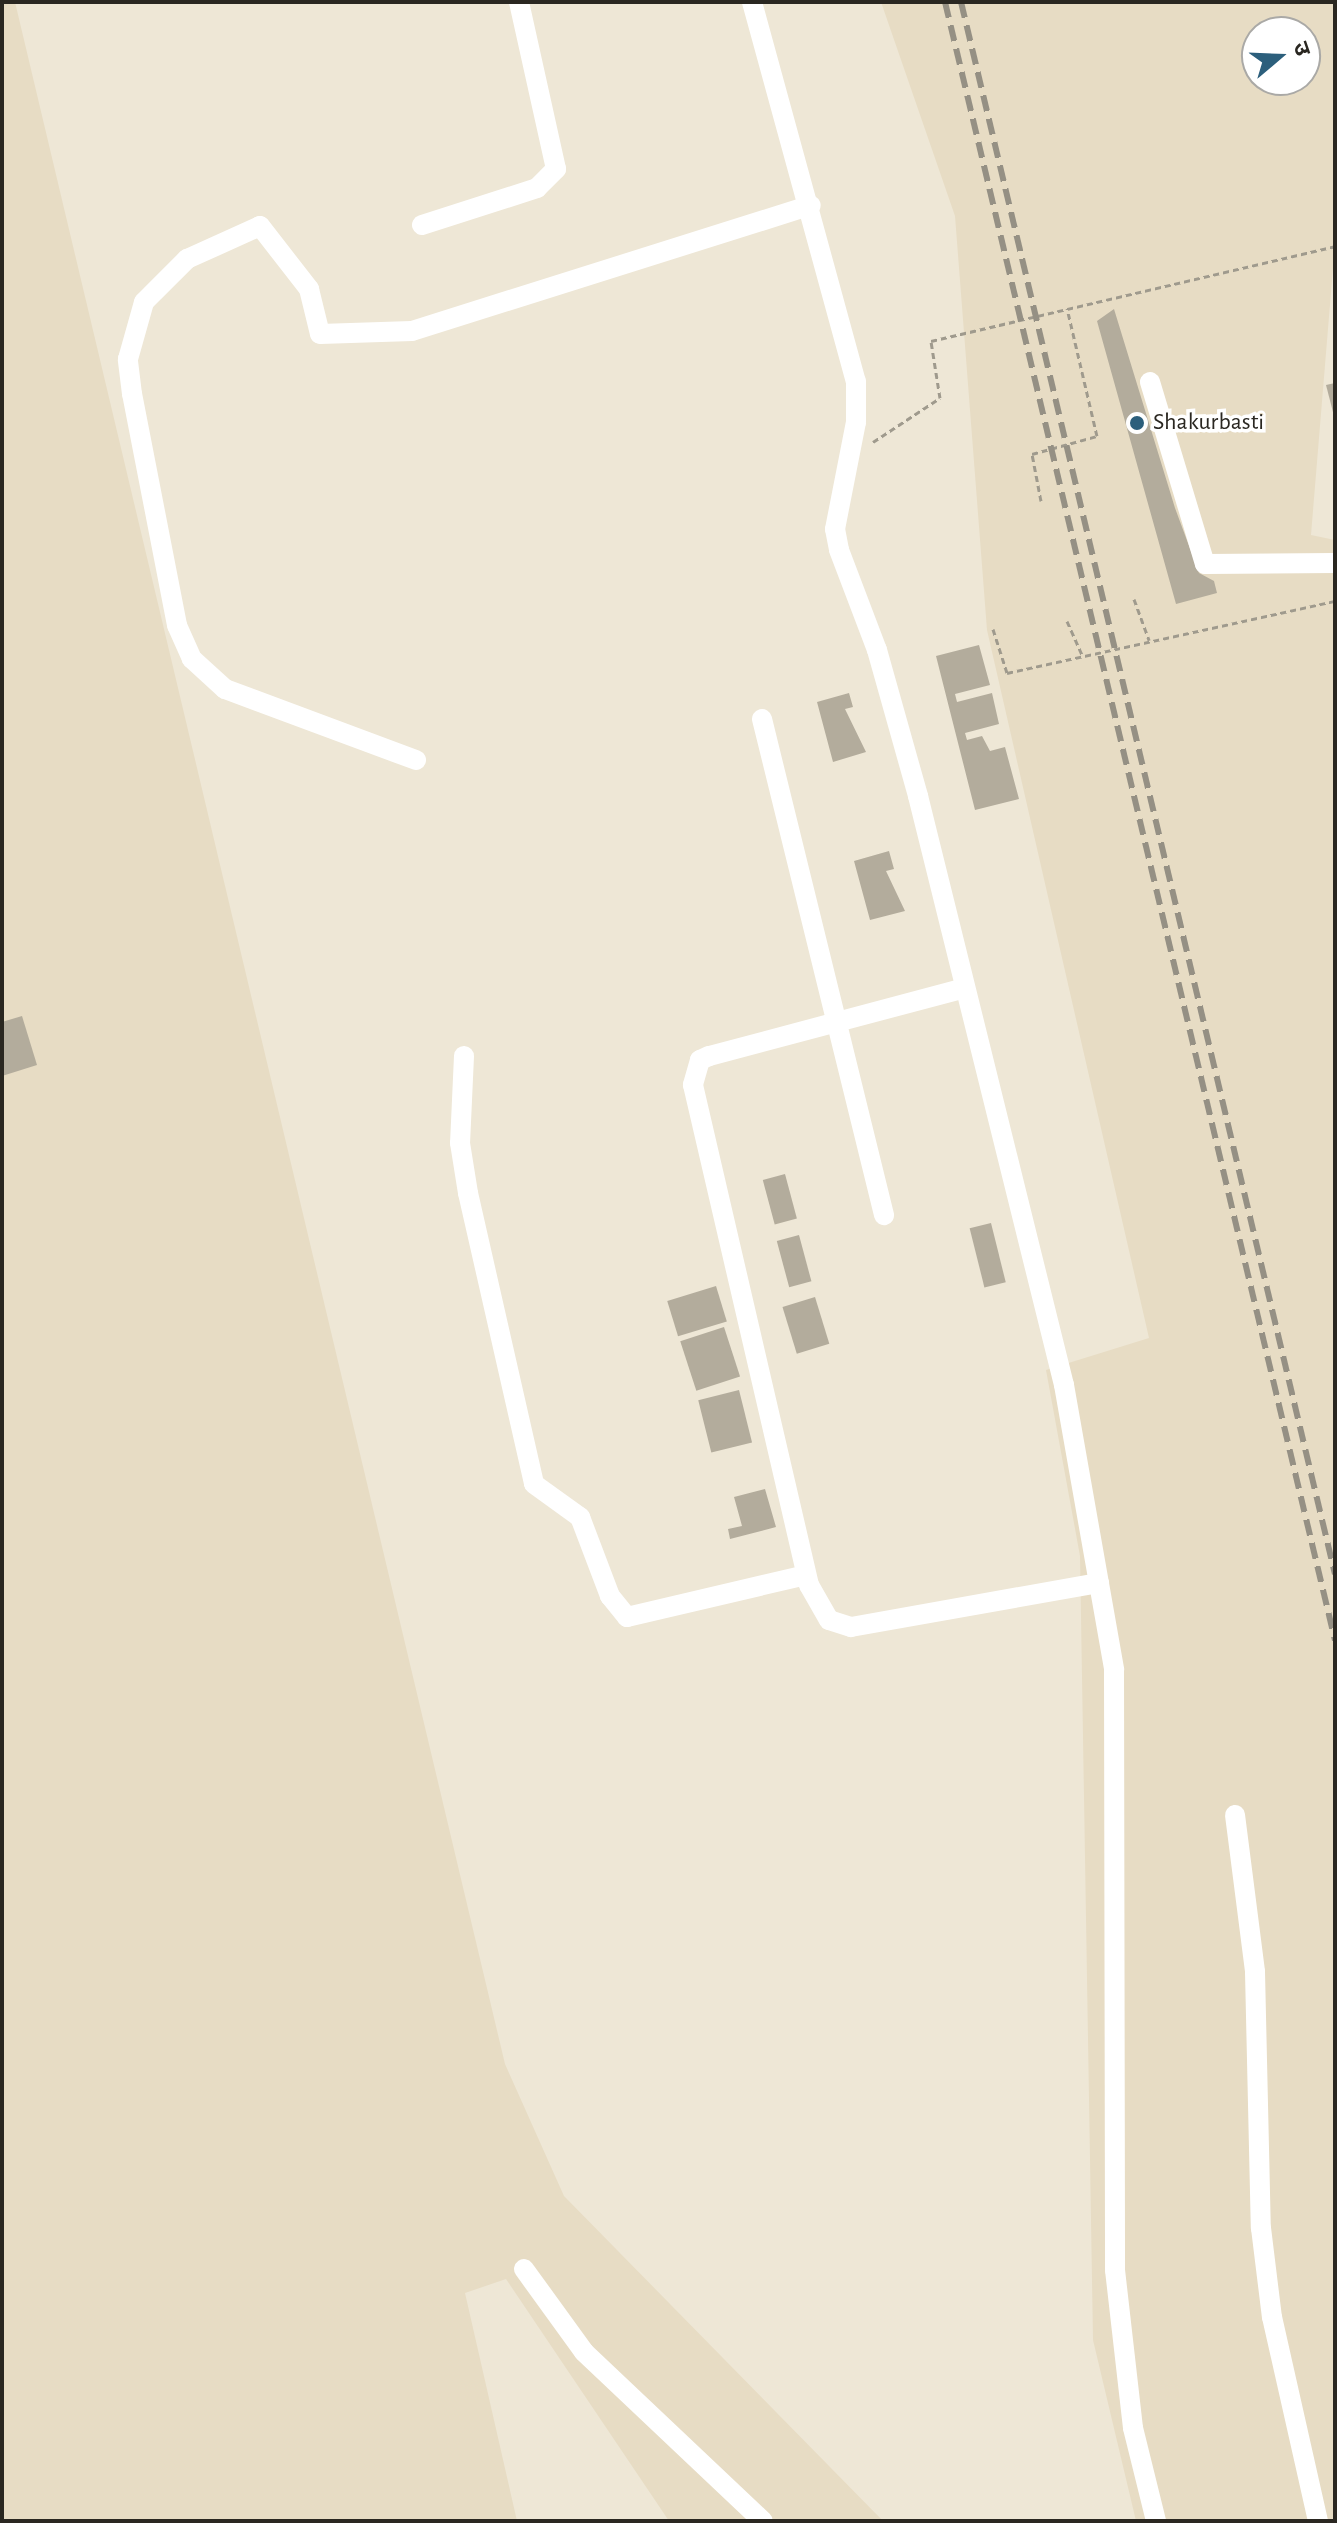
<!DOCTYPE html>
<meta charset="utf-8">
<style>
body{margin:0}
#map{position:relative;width:1337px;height:2523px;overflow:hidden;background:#eee7d6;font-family:"Alegreya Sans","Noto Sans Devanagari",sans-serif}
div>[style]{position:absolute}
.built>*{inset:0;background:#e7dcc4}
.building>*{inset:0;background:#b3ac9c;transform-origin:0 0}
.path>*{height:3px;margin-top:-1.5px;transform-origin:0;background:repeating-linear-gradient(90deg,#9f9a8d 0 6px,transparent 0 10px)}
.minor>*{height:20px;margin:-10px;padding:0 10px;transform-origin:10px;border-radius:10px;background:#fff}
.rail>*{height:6px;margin-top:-3px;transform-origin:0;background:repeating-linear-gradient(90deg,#959084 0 16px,transparent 0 24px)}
.dots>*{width:22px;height:22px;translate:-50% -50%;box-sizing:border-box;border:4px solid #fff;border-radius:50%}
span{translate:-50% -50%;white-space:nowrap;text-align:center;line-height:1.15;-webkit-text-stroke:7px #fff;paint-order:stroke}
.poi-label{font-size:24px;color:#2a2721}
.left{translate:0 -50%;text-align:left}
.frame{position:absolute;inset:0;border:4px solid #2a2721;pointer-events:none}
.north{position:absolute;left:1241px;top:16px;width:80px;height:80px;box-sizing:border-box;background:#fff;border:2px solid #aaa9a6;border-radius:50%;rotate:71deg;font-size:22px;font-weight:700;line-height:32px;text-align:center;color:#2a2721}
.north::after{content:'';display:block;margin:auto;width:28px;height:36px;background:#2c5f7c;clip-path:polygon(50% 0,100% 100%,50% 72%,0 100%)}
</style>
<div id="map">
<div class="built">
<div style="clip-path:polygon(2px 2px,15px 2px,505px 2064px,564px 2196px,883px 2521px,669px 2521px,506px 2279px,465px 2293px,517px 2521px,2px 2521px)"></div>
<div style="clip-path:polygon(evenodd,881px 2px,1335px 2px,1335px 244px,1311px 535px,1335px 540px,1335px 2521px,1136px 2521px,1093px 2340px,1080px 1556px,1046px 1370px,1149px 1338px,987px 630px,955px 216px,881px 2px,1257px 32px,1305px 32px,1305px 80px,1257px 80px,1257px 32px)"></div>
</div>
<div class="building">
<div style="clip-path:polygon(1114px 309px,1175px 508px,1199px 573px,1214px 581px,1217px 593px,1176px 604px,1097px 321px)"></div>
<div style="clip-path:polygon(1335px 383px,1335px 416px,1334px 416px,1326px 385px)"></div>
<div style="clip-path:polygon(979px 645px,990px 685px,955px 694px,957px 702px,992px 693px,999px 724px,965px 733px,967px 740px,982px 736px,990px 751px,1005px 747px,1019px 799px,975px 810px,936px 656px)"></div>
<div style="clip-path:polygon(849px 693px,853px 707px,845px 709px,866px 752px,833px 762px,817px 702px)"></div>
<div style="clip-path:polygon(889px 851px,894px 869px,886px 871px,905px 911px,870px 920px,854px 861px)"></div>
<div style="clip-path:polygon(22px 1016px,37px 1065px,2px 1076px,2px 1022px)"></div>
<div style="left:785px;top:1174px;width:46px;height:23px;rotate:75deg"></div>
<div style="left:991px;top:1223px;width:61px;height:22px;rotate:76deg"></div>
<div style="left:799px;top:1235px;width:48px;height:23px;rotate:75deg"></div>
<div style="left:716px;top:1286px;width:37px;height:51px;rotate:73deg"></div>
<div style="left:815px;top:1297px;width:49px;height:34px;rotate:73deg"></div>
<div style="left:724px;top:1327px;width:52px;height:46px;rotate:72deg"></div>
<div style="left:739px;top:1390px;width:54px;height:42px;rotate:76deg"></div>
<div style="clip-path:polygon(765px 1489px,776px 1527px,730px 1539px,728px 1529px,742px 1526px,734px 1497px)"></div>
</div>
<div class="path">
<div style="left:873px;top:442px;width:80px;rotate:-33.3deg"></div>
<div style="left:940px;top:398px;width:58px;rotate:-99deg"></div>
<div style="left:931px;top:341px;width:415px;rotate:-13.2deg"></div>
<div style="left:1041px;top:501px;width:48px;rotate:-100.8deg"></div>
<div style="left:1032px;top:454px;width:67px;rotate:-15.5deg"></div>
<div style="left:1097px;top:436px;width:131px;rotate:-103.2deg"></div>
<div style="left:1134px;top:599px;width:44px;rotate:69.9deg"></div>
<div style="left:1067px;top:621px;width:39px;rotate:66deg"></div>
<div style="left:993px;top:629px;width:46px;rotate:72.3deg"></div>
<div style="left:1007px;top:673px;width:336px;rotate:-12.4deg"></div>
</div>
<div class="minor">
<div style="left:752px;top:2px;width:393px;rotate:74.7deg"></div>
<div style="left:856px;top:381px;width:41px;rotate:90deg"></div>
<div style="left:856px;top:422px;width:109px;rotate:101.1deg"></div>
<div style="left:835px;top:529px;width:21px;rotate:79deg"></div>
<div style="left:839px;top:550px;width:107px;rotate:69.2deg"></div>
<div style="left:877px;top:650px;width:152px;rotate:74.3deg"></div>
<div style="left:918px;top:796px;width:607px;rotate:76.08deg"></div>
<div style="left:1064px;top:1385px;width:289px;rotate:80deg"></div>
<div style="left:1114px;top:1670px;width:600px;rotate:89.9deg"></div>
<div style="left:1115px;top:2270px;width:159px;rotate:83.5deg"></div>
<div style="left:1133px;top:2428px;width:96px;rotate:76.1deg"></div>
<div style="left:422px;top:225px;width:121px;rotate:-17.8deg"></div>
<div style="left:537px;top:188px;width:27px;rotate:-45deg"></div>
<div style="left:556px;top:169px;width:171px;rotate:-102.5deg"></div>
<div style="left:1150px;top:382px;width:190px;rotate:73.2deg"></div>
<div style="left:1205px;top:564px;width:130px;rotate:-0.4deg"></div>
<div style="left:762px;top:719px;width:511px;rotate:76.18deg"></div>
<div style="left:416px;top:760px;width:204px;rotate:-159.6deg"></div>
<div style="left:225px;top:689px;width:45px;rotate:-137.7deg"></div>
<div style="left:192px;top:659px;width:37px;rotate:-114deg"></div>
<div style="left:177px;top:625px;width:235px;rotate:-101deg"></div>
<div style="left:132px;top:394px;width:35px;rotate:-97deg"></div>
<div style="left:128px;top:359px;width:59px;rotate:-74.3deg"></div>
<div style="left:144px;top:302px;width:61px;rotate:-45deg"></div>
<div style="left:187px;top:259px;width:80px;rotate:-24.3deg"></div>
<div style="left:260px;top:226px;width:80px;rotate:52.1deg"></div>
<div style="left:309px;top:289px;width:46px;rotate:76.3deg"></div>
<div style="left:320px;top:334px;width:92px;rotate:-1.9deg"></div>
<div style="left:412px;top:331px;width:418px;rotate:-17.5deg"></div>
<div style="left:965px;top:988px;width:265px;rotate:165.1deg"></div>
<div style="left:709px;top:1056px;width:10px;rotate:156deg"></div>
<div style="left:700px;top:1060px;width:26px;rotate:106deg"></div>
<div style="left:693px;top:1085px;width:513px;rotate:76.94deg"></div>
<div style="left:809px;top:1585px;width:40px;rotate:60.3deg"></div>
<div style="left:829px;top:1620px;width:23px;rotate:18deg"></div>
<div style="left:851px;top:1627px;width:252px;rotate:-10.1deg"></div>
<div style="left:464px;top:1056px;width:87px;rotate:92.6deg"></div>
<div style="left:460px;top:1143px;width:51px;rotate:80.9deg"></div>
<div style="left:468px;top:1193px;width:298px;rotate:77.2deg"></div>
<div style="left:534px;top:1484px;width:57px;rotate:35.7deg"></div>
<div style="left:580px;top:1517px;width:85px;rotate:69.2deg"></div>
<div style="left:610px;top:1596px;width:27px;rotate:51deg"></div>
<div style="left:627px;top:1617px;width:184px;rotate:-13.2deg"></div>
<div style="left:1235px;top:1815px;width:158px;rotate:82.7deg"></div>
<div style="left:1255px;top:1972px;width:256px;rotate:88.7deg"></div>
<div style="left:1261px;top:2228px;width:90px;rotate:83deg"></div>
<div style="left:1272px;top:2317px;width:209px;rotate:77.3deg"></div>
<div style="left:524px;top:2269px;width:102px;rotate:54.1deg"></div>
<div style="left:584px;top:2352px;width:246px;rotate:43.4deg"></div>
</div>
<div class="rail">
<div style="left:945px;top:2px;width:1684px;rotate:76.61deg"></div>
<div style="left:961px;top:2px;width:1616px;rotate:76.62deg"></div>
</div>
<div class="dots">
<div style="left:1137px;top:423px;background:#2c5f7c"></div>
</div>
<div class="poi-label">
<span class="left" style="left:1153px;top:423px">Shakurbasti</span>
</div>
<div class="frame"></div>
<div class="north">उ</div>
</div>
